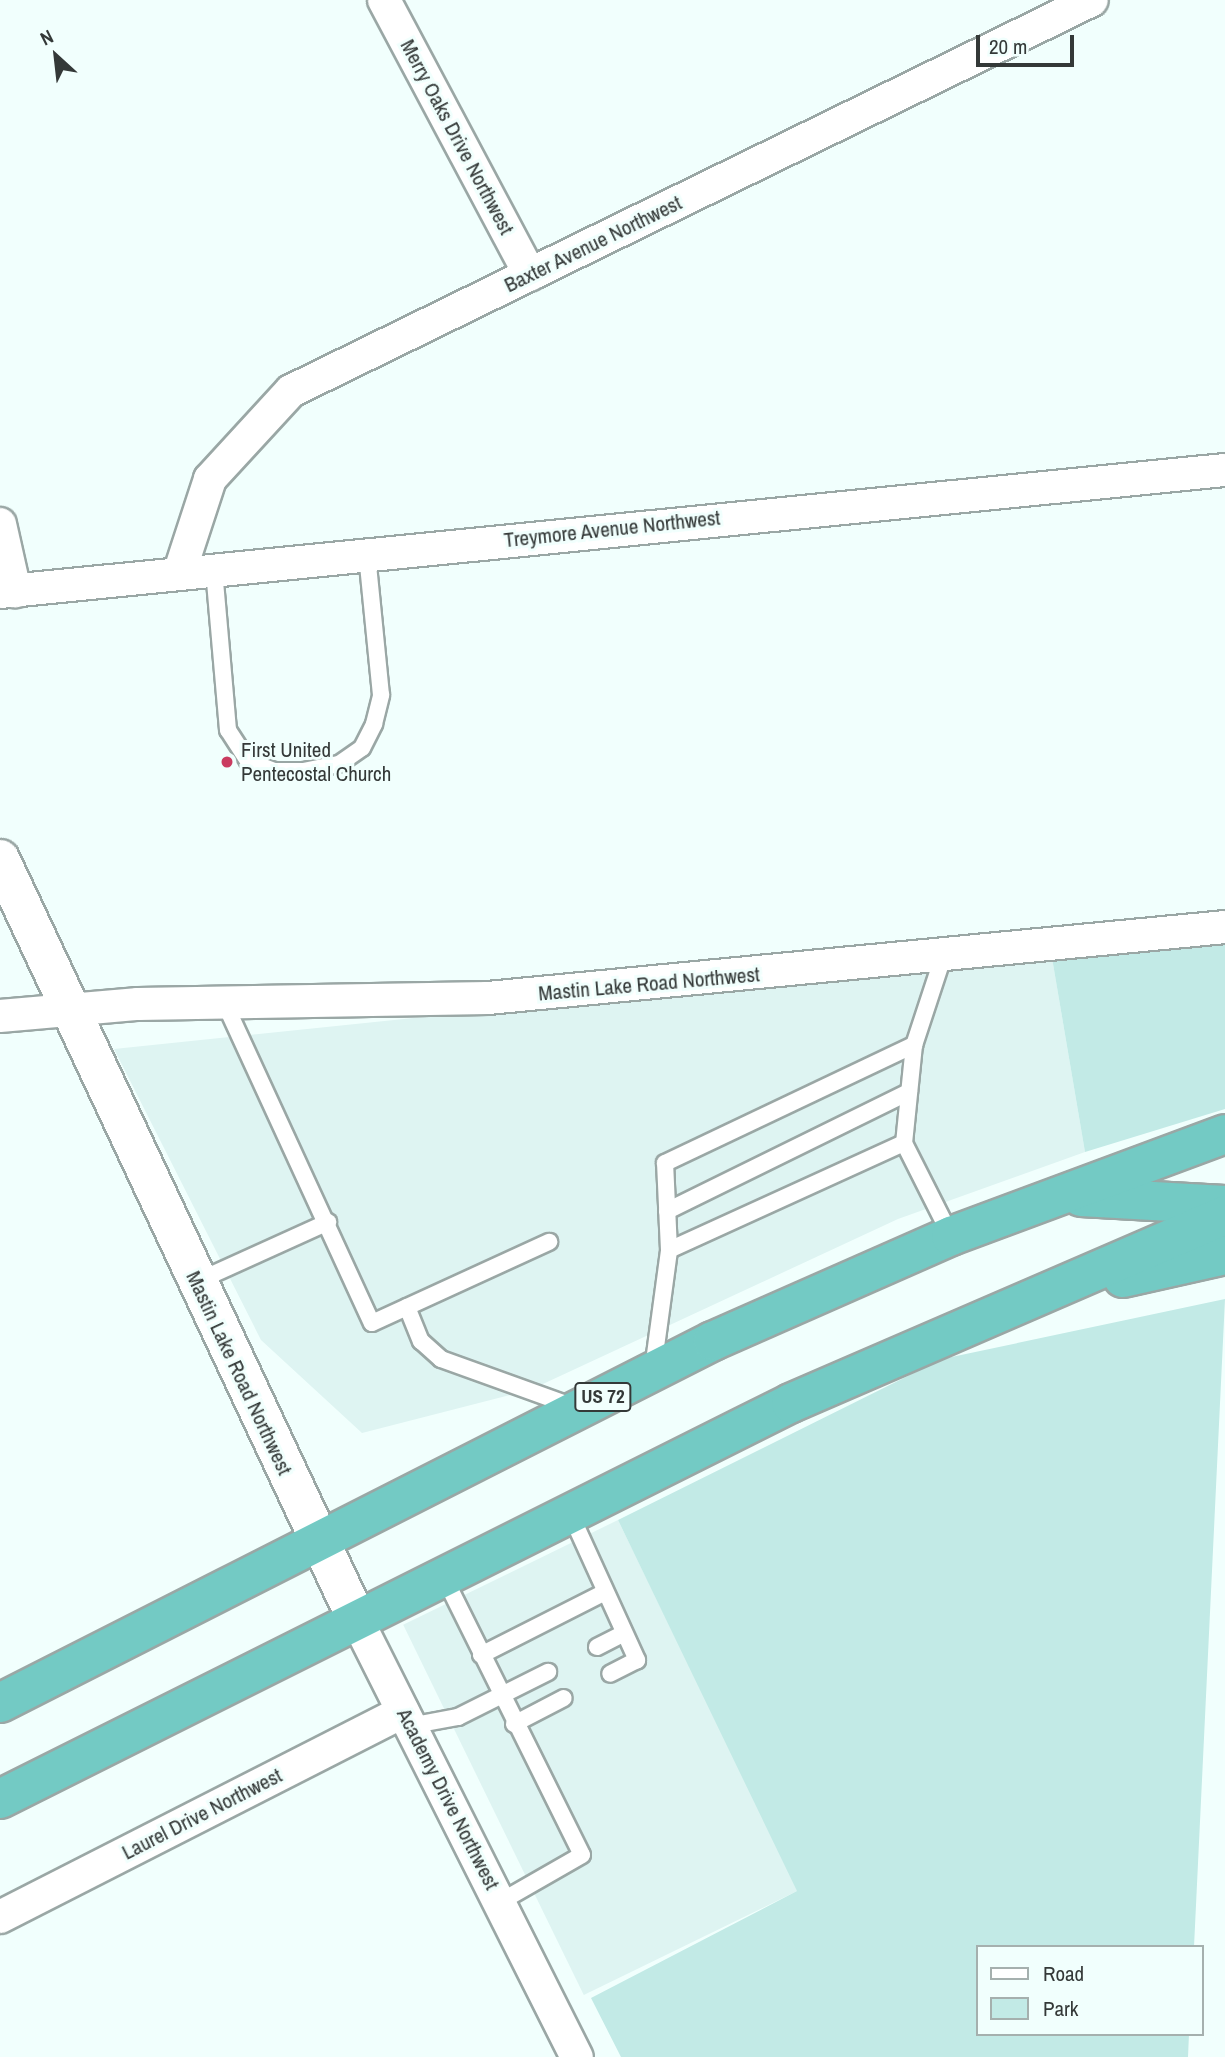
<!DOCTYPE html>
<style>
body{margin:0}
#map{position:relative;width:1225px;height:2057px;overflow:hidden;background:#f1fffd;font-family:"Archivo Narrow",sans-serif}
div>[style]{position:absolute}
.built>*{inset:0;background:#def4f2;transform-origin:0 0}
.green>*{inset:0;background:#c2eae6}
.roads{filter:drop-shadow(2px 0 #9aa7a5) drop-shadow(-2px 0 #9aa7a5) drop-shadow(0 2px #9aa7a5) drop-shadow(0 -2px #9aa7a5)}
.service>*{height:16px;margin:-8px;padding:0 8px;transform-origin:8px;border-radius:8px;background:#fff}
.minor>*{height:32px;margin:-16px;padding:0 16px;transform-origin:16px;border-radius:16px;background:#fff}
.tertiary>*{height:38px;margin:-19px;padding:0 19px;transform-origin:19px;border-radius:19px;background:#fff}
.trunk>*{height:38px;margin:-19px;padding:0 19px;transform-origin:19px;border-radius:19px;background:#73cac4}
.dots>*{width:19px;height:19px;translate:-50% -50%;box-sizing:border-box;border:4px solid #f1fffd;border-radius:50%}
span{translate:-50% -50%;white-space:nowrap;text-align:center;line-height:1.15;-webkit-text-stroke:6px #f1fffd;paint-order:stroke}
.shield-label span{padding:2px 5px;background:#f1fffd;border:2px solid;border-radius:5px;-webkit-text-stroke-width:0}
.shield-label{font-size:19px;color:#343938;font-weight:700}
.street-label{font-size:21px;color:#343938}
.poi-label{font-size:21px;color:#343938}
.left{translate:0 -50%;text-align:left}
.legend{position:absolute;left:976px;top:1945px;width:228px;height:91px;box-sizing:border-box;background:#f1fffd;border:2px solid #a5b0ae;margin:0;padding:9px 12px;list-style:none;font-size:21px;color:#343938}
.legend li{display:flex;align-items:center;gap:14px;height:35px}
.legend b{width:35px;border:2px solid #a5b0ae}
.north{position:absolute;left:21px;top:21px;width:70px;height:70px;-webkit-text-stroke:5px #f1fffd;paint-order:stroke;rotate:333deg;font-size:19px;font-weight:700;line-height:28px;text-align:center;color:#343938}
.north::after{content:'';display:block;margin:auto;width:24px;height:32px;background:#343938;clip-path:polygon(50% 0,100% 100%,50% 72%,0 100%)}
.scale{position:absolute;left:976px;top:35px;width:98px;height:32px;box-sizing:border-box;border:4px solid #343938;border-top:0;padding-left:9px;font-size:21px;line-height:24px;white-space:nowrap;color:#343938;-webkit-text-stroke:5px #f1fffd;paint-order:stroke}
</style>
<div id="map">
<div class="built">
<div style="clip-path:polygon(1051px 952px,1085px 1152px,898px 1219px,530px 1390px,362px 1433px,261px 1340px,114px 1049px)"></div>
<div style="left:618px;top:1520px;width:412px;height:239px;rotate:64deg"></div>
</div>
<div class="green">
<div style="clip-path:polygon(1225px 934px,1225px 1109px,1085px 1152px,1051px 952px)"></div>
<div style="clip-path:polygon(1225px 1299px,1194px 1947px,978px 1947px,978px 2034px,1189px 2034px,1188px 2057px,621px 2057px,591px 1998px,797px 1891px,618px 1520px,942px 1359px)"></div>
</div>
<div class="roads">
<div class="service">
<div style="left:214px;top:570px;width:161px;rotate:85deg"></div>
<div style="left:228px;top:730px;width:37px;rotate:57deg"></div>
<div style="left:248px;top:761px;width:28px;rotate:21deg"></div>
<div style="left:274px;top:771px;width:29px"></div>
<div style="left:303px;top:771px;width:37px;rotate:-11deg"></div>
<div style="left:339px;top:764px;width:28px;rotate:-35deg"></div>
<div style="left:362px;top:748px;width:27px;rotate:-63deg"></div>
<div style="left:374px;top:724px;width:30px;rotate:-76deg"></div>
<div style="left:381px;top:695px;width:142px;rotate:-95.7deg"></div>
<div style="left:944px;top:954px;width:96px;rotate:108.2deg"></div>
<div style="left:914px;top:1045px;width:99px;rotate:95.8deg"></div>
<div style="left:904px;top:1143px;width:104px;rotate:63.2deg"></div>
<div style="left:226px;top:1006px;width:349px;rotate:65.3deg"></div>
<div style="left:372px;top:1323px;width:195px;rotate:-24.6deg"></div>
<div style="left:667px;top:1211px;width:270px;rotate:-26.2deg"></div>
<div style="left:669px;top:1250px;width:258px;rotate:-24.5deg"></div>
<div style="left:198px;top:1281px;width:143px;rotate:-24.4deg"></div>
<div style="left:407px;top:1307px;width:37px;rotate:68deg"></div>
<div style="left:421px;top:1341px;width:27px;rotate:42deg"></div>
<div style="left:441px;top:1359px;width:141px;rotate:19.8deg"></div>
<div style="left:653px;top:1369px;width:120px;rotate:-82.3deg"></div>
<div style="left:669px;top:1250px;width:87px;rotate:-92.6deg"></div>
<div style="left:665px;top:1163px;width:276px;rotate:-25.4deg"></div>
<div style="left:570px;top:1513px;width:162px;rotate:65.5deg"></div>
<div style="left:637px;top:1660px;width:30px;rotate:153deg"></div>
<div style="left:444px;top:1577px;width:310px;rotate:63.6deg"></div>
<div style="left:582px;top:1855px;width:95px;rotate:150.2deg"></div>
<div style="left:597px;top:1647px;width:30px;rotate:-27deg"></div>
<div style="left:481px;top:1655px;width:139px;rotate:-26.9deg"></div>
<div style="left:514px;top:1724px;width:56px;rotate:-27.5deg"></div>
<div style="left:409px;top:1726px;width:50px;rotate:-10.4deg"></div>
<div style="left:458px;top:1717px;width:101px;rotate:-26.6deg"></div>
</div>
<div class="minor">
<div style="left:384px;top:0;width:311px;rotate:62deg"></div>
<div style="left:0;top:524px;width:69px;rotate:77.4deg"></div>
<div style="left:179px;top:574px;width:100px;rotate:-71.9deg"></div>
<div style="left:210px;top:479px;width:120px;rotate:-47.4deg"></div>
<div style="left:291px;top:391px;width:891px;rotate:-26.02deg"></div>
<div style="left:0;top:592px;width:1231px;rotate:-5.69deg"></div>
<div style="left:0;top:1016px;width:139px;rotate:-5deg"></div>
<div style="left:138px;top:1004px;width:350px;rotate:-1deg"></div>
<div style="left:488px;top:998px;width:740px;rotate:-5.5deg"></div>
<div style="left:357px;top:1620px;width:489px;rotate:63.3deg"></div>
<div style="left:0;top:1917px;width:452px;rotate:-27deg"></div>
</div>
<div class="tertiary">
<div style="left:0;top:859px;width:841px;rotate:64.87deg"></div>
</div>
<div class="trunk">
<div style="left:1081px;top:1197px;width:144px;rotate:3.2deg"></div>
<div style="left:1123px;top:1278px;width:105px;rotate:-12.7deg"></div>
<div style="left:0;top:1703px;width:800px;rotate:-26.92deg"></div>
<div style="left:713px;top:1341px;width:260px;rotate:-23.8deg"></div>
<div style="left:951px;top:1236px;width:292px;rotate:-20.4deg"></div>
<div style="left:0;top:1799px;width:885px;rotate:-26.59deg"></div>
<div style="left:791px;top:1403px;width:473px;rotate:-23.4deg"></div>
</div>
</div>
<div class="dots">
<div style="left:227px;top:762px;background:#ca3b60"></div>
</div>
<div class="shield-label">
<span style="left:603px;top:1397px">US 72</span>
</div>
<div class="street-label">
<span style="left:457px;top:137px;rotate:62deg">Merry Oaks Drive Northwest</span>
<span style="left:593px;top:244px;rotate:-26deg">Baxter Avenue Northwest</span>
<span style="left:612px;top:529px;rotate:-6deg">Treymore Avenue Northwest</span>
<span style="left:649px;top:984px;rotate:-5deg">Mastin Lake Road Northwest</span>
<span style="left:239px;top:1373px;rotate:65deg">Mastin Lake Road Northwest</span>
<span style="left:448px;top:1799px;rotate:63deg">Academy Drive Northwest</span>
<span style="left:202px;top:1814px;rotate:-27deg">Laurel Drive Northwest</span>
</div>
<div class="poi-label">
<span class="left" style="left:241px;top:762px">First United<br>Pentecostal Church</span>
</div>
<ul class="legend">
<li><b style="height:9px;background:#fff"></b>Road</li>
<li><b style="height:19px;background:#c2eae6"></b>Park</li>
</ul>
<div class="north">N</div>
<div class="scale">20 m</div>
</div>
